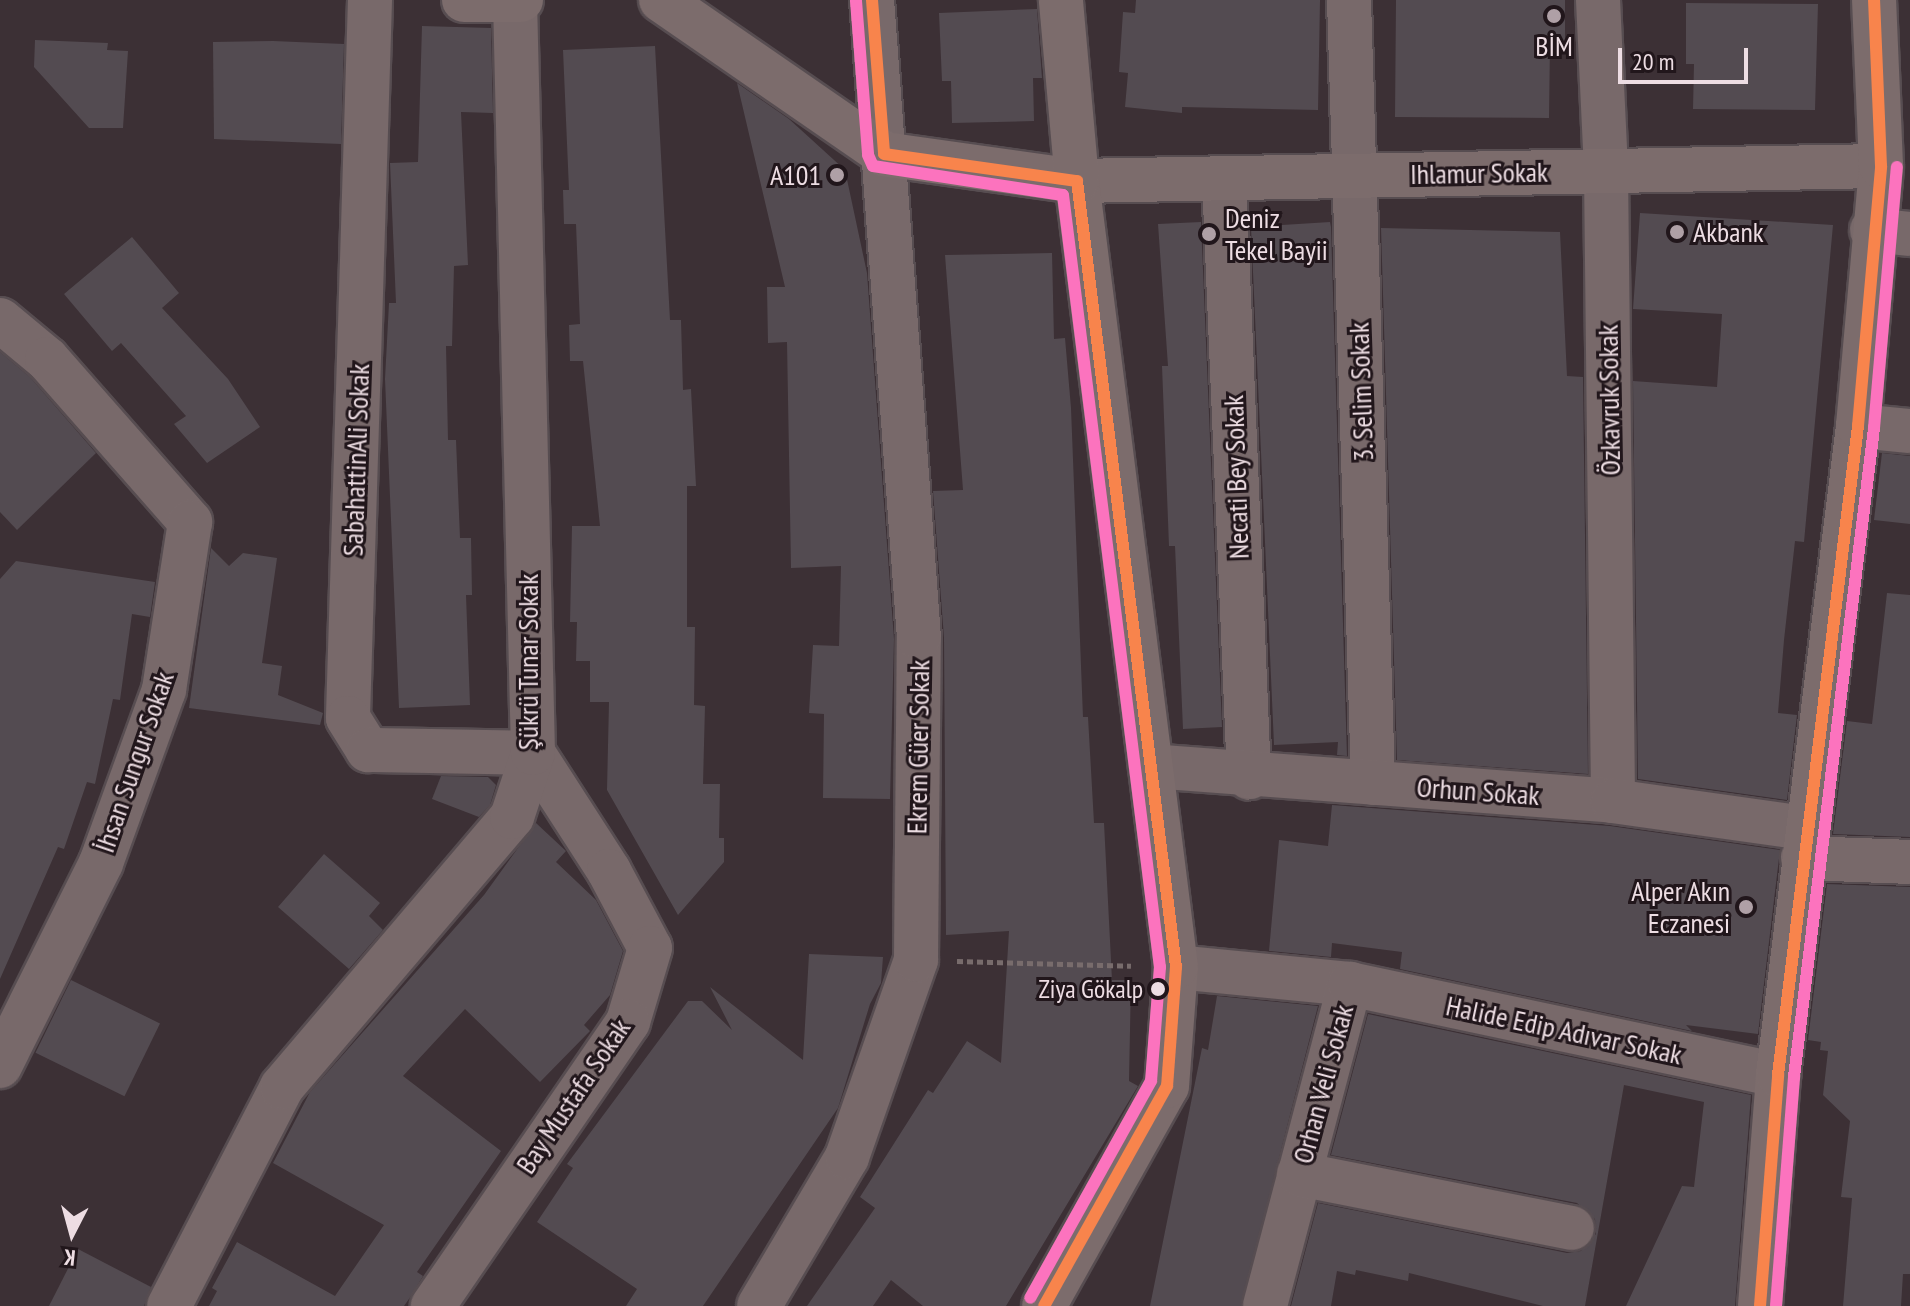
<!DOCTYPE html>
<meta charset="utf-8">
<style>
body{margin:0}
#map{position:relative;width:1910px;height:1306px;overflow:hidden;background:#3c3035;font-family:"PT Sans Narrow",sans-serif}
div>[style]{position:absolute}
.building>*{inset:0;background:#534b51;transform-origin:0 0}
.path>*{height:5px;margin-top:-2.5px;transform-origin:0;background:repeating-linear-gradient(90deg,#786c6c 0 6px,transparent 0 10px)}
.roads{filter:drop-shadow(2px 0 #574d51) drop-shadow(-2px 0 #574d51) drop-shadow(0 2px #574d51) drop-shadow(0 -2px #574d51)}
.minor>*{height:44px;margin:-22px;padding:0 22px;transform-origin:22px;border-radius:22px;background:#78696a}
.secondary>*{height:44px;margin:-22px;padding:0 22px;transform-origin:22px;border-radius:22px;background:#7c6c6c}
.bus-1>*{height:12px;margin:-6px;padding:0 6px;transform-origin:6px;border-radius:6px;background:#f8844c}
.bus-2>*{height:12px;margin:-6px;padding:0 6px;transform-origin:6px;border-radius:6px;background:#fc73be}
.dots>*{width:22px;height:22px;translate:-50% -50%;box-sizing:border-box;border:4px solid #21161b;border-radius:50%}
span{translate:-50% -50%;white-space:nowrap;text-align:center;line-height:1.15;-webkit-text-stroke:6px #21161b;paint-order:stroke}
.bus-label{font-size:26px;color:#eddde3}
.right{translate:-100% -50%;text-align:right}
.poi-label{font-size:28px;color:#eddde3}
.left{translate:0 -50%;text-align:left}
.street-label{font-size:28px;color:#eddde3}
.north{position:absolute;left:32px;top:1194px;width:80px;height:80px;-webkit-text-stroke:6px #21161b;paint-order:stroke;rotate:186deg;font-size:22px;font-weight:700;line-height:32px;text-align:center;color:#eddde3}
.north::after{content:'';display:block;margin:auto;width:28px;height:36px;background:#eddde3;clip-path:polygon(50% 0,100% 100%,50% 72%,0 100%)}
.scale{position:absolute;left:1618px;top:48px;width:130px;height:36px;box-sizing:border-box;border:4px solid #eddde3;border-top:0;padding-left:10px;font-size:24px;line-height:28px;white-space:nowrap;color:#eddde3;-webkit-text-stroke:6px #21161b;paint-order:stroke}
</style>
<div id="map">
<div class="building">
<div style="clip-path:polygon(1136px 0,1320px 0,1318px 110px,1182px 107px,1182px 113px,1125px 107px,1128px 73px,1119px 72px,1123px 12px,1135px 13px)"></div>
<div style="clip-path:polygon(1396px 0,1565px 0,1565px 44px,1550px 44px,1549px 118px,1395px 117px)"></div>
<div style="clip-path:polygon(1686px 3px,1818px 4px,1815px 110px,1693px 109px,1694px 64px,1686px 64px)"></div>
<div style="clip-path:polygon(1037px 9px,1042px 78px,1033px 78px,1034px 121px,952px 123px,951px 81px,942px 81px,939px 13px)"></div>
<div style="clip-path:polygon(422px 26px,491px 28px,493px 113px,461px 112px,468px 265px,454px 266px,452px 346px,446px 346px,448px 440px,456px 440px,460px 538px,471px 538px,472px 595px,466px 595px,470px 705px,399px 708px,385px 379px,389px 303px,396px 303px,390px 163px,418px 162px)"></div>
<div style="clip-path:polygon(35px 40px,108px 43px,107px 50px,128px 51px,123px 128px,89px 128px,34px 67px)"></div>
<div style="clip-path:polygon(273px 41px,344px 44px,341px 144px,214px 139px,213px 42px)"></div>
<div style="clip-path:polygon(655px 46px,670px 320px,681px 320px,683px 390px,691px 389px,696px 486px,687px 486px,687px 627px,695px 627px,694px 705px,705px 706px,703px 784px,720px 784px,719px 838px,724px 838px,724px 862px,678px 915px,607px 790px,609px 702px,590px 702px,590px 661px,576px 661px,577px 622px,570px 622px,572px 526px,600px 526px,583px 361px,570px 361px,569px 325px,580px 324px,576px 224px,564px 224px,563px 190px,569px 190px,563px 50px)"></div>
<div style="clip-path:polygon(737px 83px,789px 119px,845px 170px,867px 273px,894px 639px,890px 799px,823px 798px,824px 714px,809px 713px,813px 645px,839px 646px,841px 566px,791px 568px,787px 342px,768px 343px,767px 287px,785px 287px)"></div>
<div style="clip-path:polygon(1640px 213px,1833px 225px,1804px 542px,1795px 541px,1784px 640px,1778px 713px,1797px 715px,1787px 800px,1638px 779px,1633px 381px,1717px 387px,1722px 314px,1633px 309px)"></div>
<div style="clip-path:polygon(1201px 222px,1222px 727px,1183px 729px,1175px 546px,1169px 546px,1162px 366px,1168px 366px,1158px 224px)"></div>
<div style="clip-path:polygon(1330px 222px,1331px 227px,1347px 756px,1337px 755px,1338px 742px,1274px 745px,1251px 227px)"></div>
<div style="clip-path:polygon(1381px 228px,1560px 232px,1567px 376px,1583px 377px,1588px 774px,1397px 760px)"></div>
<div style="clip-path:polygon(132px 237px,179px 293px,162px 308px,228px 379px,260px 427px,207px 463px,174px 424px,186px 416px,121px 343px,112px 351px,64px 294px)"></div>
<div style="clip-path:polygon(1052px 253px,1054px 339px,1065px 338px,1071px 408px,1083px 717px,1088px 717px,1094px 823px,1104px 823px,1112px 980px,1131px 980px,1129px 1081px,1138px 1086px,1006px 1306px,923px 1306px,891px 1280px,873px 1306px,807px 1306px,875px 1208px,860px 1197px,928px 1090px,933px 1093px,967px 1041px,1001px 1063px,1009px 931px,946px 935px,944px 638px,933px 491px,963px 490px,945px 255px)"></div>
<div style="clip-path:polygon(0 352px,30px 377px,96px 453px,17px 530px,0 512px)"></div>
<div style="clip-path:polygon(1882px 453px,1910px 456px,1910px 524px,1874px 520px)"></div>
<div style="clip-path:polygon(211px 548px,229px 566px,243px 553px,277px 558px,262px 663px,282px 666px,278px 695px,323px 713px,320px 725px,189px 708px)"></div>
<div style="clip-path:polygon(16px 561px,155px 582px,150px 617px,132px 614px,120px 700px,113px 699px,95px 784px,87px 782px,64px 849px,58px 847px,0 979px,0 579px)"></div>
<div style="clip-path:polygon(1887px 593px,1910px 595px,1910px 837px,1833px 834px,1847px 721px,1872px 724px)"></div>
<div style="clip-path:polygon(441px 776px,488px 777px,496px 785px,490px 805px,479px 817px,432px 799px)"></div>
<div style="clip-path:polygon(1332px 805px,1610px 826px,1780px 850px,1758px 1034px,1686px 1025px,1692px 1031px,1400px 969px,1402px 952px,1332px 943px,1331px 957px,1269px 951px,1279px 840px,1328px 846px)"></div>
<div style="clip-path:polygon(536px 823px,566px 851px,556px 862px,596px 900px,623px 951px,610px 995px,584px 1025px,590px 1031px,540px 1082px,465px 1009px,403px 1076px,501px 1151px,417px 1272px,423px 1276px,411px 1296px,404px 1306px,209px 1306px,217px 1291px,212px 1288px,237px 1242px,335px 1296px,384px 1225px,273px 1163px,310px 1092px,484px 895px)"></div>
<div style="clip-path:polygon(324px 854px,380px 903px,369px 916px,383px 930px,349px 969px,278px 907px)"></div>
<div style="clip-path:polygon(1827px 884px,1910px 887px,1910px 1274px,1903px 1274px,1901px 1306px,1843px 1306px,1852px 1198px,1841px 1197px,1850px 1121px,1823px 1095px,1828px 1051px,1820px 1050px,1821px 1042px,1808px 1040px)"></div>
<div style="clip-path:polygon(809px 954px,883px 957px,881px 983px,870px 1004px,838px 1108px,703px 1306px,626px 1306px,637px 1289px,537px 1222px,573px 1168px,567px 1164px,688px 1001px,702px 1001px,732px 1030px,710px 987px,803px 1060px)"></div>
<div style="left:71px;top:980px;width:99px;height:81px;rotate:26deg"></div>
<div style="clip-path:polygon(1217px 996px,1318px 1006px,1241px 1306px,1150px 1306px,1202px 1048px,1208px 1050px)"></div>
<div style="clip-path:polygon(1368px 1014px,1751px 1095px,1735px 1306px,1626px 1306px,1682px 1186px,1694px 1187px,1704px 1102px,1624px 1085px,1585px 1306px,1543px 1306px,1409px 1273px,1408px 1281px,1356px 1270px,1355px 1275px,1337px 1271px,1331px 1306px,1291px 1306px,1318px 1203px,1567px 1253px,1581px 1251px,1596px 1234px,1595px 1219px,1577px 1203px,1331px 1155px)"></div>
<div style="clip-path:polygon(78px 1249px,151px 1287px,144px 1306px,49px 1306px)"></div>
</div>
<div class="path">
<div style="left:957px;top:961px;width:174px;rotate:1.6deg"></div>
</div>
<div class="roads">
<div class="minor">
<div style="left:370px;top:0;width:718px;rotate:91.76deg"></div>
<div style="left:348px;top:718px;width:38px;rotate:58deg"></div>
<div style="left:368px;top:750px;width:165px;rotate:1deg"></div>
<div style="left:533px;top:753px;width:140px;rotate:57.2deg"></div>
<div style="left:609px;top:871px;width:87px;rotate:62deg"></div>
<div style="left:650px;top:948px;width:77px;rotate:106.6deg"></div>
<div style="left:628px;top:1022px;width:345px;rotate:124.5deg"></div>
<div style="left:1349px;top:0;width:783px;rotate:88.24deg"></div>
<div style="left:1598px;top:0;width:171px;rotate:87.3deg"></div>
<div style="left:1606px;top:171px;width:630px;rotate:89.36deg"></div>
<div style="left:1224px;top:178px;width:600px;rotate:87.61deg"></div>
<div style="left:1872px;top:230px;width:38px;rotate:6deg"></div>
<div style="left:0;top:320px;width:61px;rotate:39.7deg"></div>
<div style="left:47px;top:359px;width:217px;rotate:48.7deg"></div>
<div style="left:190px;top:522px;width:170px;rotate:98.8deg"></div>
<div style="left:164px;top:690px;width:184px;rotate:110deg"></div>
<div style="left:101px;top:863px;width:227px;rotate:116.5deg"></div>
<div style="left:1858px;top:426px;width:52px;rotate:5.5deg"></div>
<div style="left:1151px;top:766px;width:463px;rotate:4.3deg"></div>
<div style="left:1613px;top:801px;width:193px;rotate:8deg"></div>
<div style="left:1803px;top:858px;width:107px;rotate:2.1deg"></div>
<div style="left:1176px;top:967px;width:175px;rotate:5.6deg"></div>
<div style="left:1350px;top:984px;width:333px;rotate:104.8deg"></div>
<div style="left:1350px;top:984px;width:438px;rotate:12deg"></div>
<div style="left:1299px;top:1174px;width:278px;rotate:11.2deg"></div>
<div style="left:169px;top:1306px;width:246px;rotate:-62.7deg"></div>
<div style="left:282px;top:1087px;width:355px;rotate:-49.6deg"></div>
<div style="left:512px;top:817px;width:67px;rotate:-71.8deg"></div>
<div style="left:533px;top:753px;width:753px;rotate:-91.37deg"></div>
<div style="left:759px;top:1306px;width:173px;rotate:-59.4deg"></div>
<div style="left:847px;top:1157px;width:209px;rotate:-70.7deg"></div>
<div style="left:916px;top:960px;width:322px;rotate:-89.5deg"></div>
<div style="left:919px;top:638px;width:640px;rotate:-94.21deg"></div>
</div>
<div class="secondary">
<div style="left:464px;top:0;width:57px"></div>
<div style="left:661px;top:0;width:271px;rotate:34.6deg"></div>
<div style="left:884px;top:154px;width:195px;rotate:8deg"></div>
<div style="left:1077px;top:181px;width:804px;rotate:-1.07deg"></div>
<div style="left:1044px;top:1306px;width:252px;rotate:-60.8deg"></div>
<div style="left:1167px;top:1086px;width:119px;rotate:-85.7deg"></div>
<div style="left:1176px;top:967px;width:792px;rotate:-97.18deg"></div>
<div style="left:1077px;top:181px;width:182px;rotate:-95.1deg"></div>
<div style="left:1760px;top:1306px;width:232px;rotate:-85.5deg"></div>
<div style="left:1778px;top:1075px;width:654px;rotate:-82.97deg"></div>
<div style="left:1858px;top:426px;width:261px;rotate:-84.9deg"></div>
<div style="left:1881px;top:166px;width:166px;rotate:-92.4deg"></div>
</div>
</div>
<div class="bus-1">
<div style="left:872px;top:0;width:154px;rotate:85.5deg"></div>
<div style="left:884px;top:154px;width:195px;rotate:8deg"></div>
<div style="left:1077px;top:181px;width:792px;rotate:82.82deg"></div>
<div style="left:1176px;top:967px;width:119px;rotate:94.3deg"></div>
<div style="left:1167px;top:1086px;width:252px;rotate:119.2deg"></div>
<div style="left:1760px;top:1306px;width:232px;rotate:-85.5deg"></div>
<div style="left:1778px;top:1075px;width:654px;rotate:-82.97deg"></div>
<div style="left:1858px;top:426px;width:261px;rotate:-84.9deg"></div>
<div style="left:1881px;top:166px;width:166px;rotate:-92.4deg"></div>
</div>
<div class="bus-2">
<div style="left:856px;top:1px;width:154px;rotate:85.5deg"></div>
<div style="left:868px;top:155px;width:12px;rotate:66deg"></div>
<div style="left:873px;top:166px;width:192px;rotate:8.7deg"></div>
<div style="left:1063px;top:195px;width:778px;rotate:82.84deg"></div>
<div style="left:1160px;top:967px;width:114px;rotate:94.5deg"></div>
<div style="left:1151px;top:1081px;width:248px;rotate:119.1deg"></div>
<div style="left:1776px;top:1306px;width:230px;rotate:-85.5deg"></div>
<div style="left:1794px;top:1077px;width:654px;rotate:-82.97deg"></div>
<div style="left:1874px;top:428px;width:262px;rotate:-85deg"></div>
</div>
<div class="dots">
<div style="left:1554px;top:16px;background:#afa0a6"></div>
<div style="left:837px;top:175px;background:#afa0a6"></div>
<div style="left:1677px;top:232px;background:#afa0a6"></div>
<div style="left:1209px;top:234px;background:#afa0a6"></div>
<div style="left:1746px;top:907px;background:#afa0a6"></div>
<div style="left:1158px;top:989px;background:#eddde3"></div>
</div>
<div class="bus-label">
<span class="right" style="left:1143px;top:989px">Ziya Gökalp</span>
</div>
<div class="poi-label">
<span style="left:1554px;top:46px">BİM</span>
<span class="right" style="left:821px;top:175px">A101</span>
<span class="left" style="left:1225px;top:234px">Deniz<br>Tekel Bayii</span>
<span class="left" style="left:1693px;top:232px">Akbank</span>
<span class="right" style="left:1730px;top:907px">Alper Akın<br>Eczanesi</span>
</div>
<div class="street-label">
<span style="left:1479px;top:173px;rotate:-1deg">Ihlamur Sokak</span>
<span style="left:1361px;top:392px;rotate:-92deg">3. Selim Sokak</span>
<span style="left:1609px;top:400px;rotate:-91deg">Özkavruk Sokak</span>
<span style="left:356px;top:460px;rotate:-88deg">SabahattinAli Sokak</span>
<span style="left:1236px;top:477px;rotate:-92deg">Necati Bey Sokak</span>
<span style="left:528px;top:662px;rotate:-90deg">Şükrü Tunar Sokak</span>
<span style="left:918px;top:747px;rotate:-89deg">Ekrem Güer Sokak</span>
<span style="left:134px;top:762px;rotate:-71deg">İhsan Sungur Sokak</span>
<span style="left:1478px;top:791px;rotate:4deg">Orhun Sokak</span>
<span style="left:1564px;top:1030px;rotate:12deg">Halide Edip Adıvar Sokak</span>
<span style="left:1323px;top:1084px;rotate:-75deg">Orhan Veli Sokak</span>
<span style="left:573px;top:1096px;rotate:-56deg">Bay Mustafa Sokak</span>
</div>
<div class="north">K</div>
<div class="scale">20 m</div>
</div>
